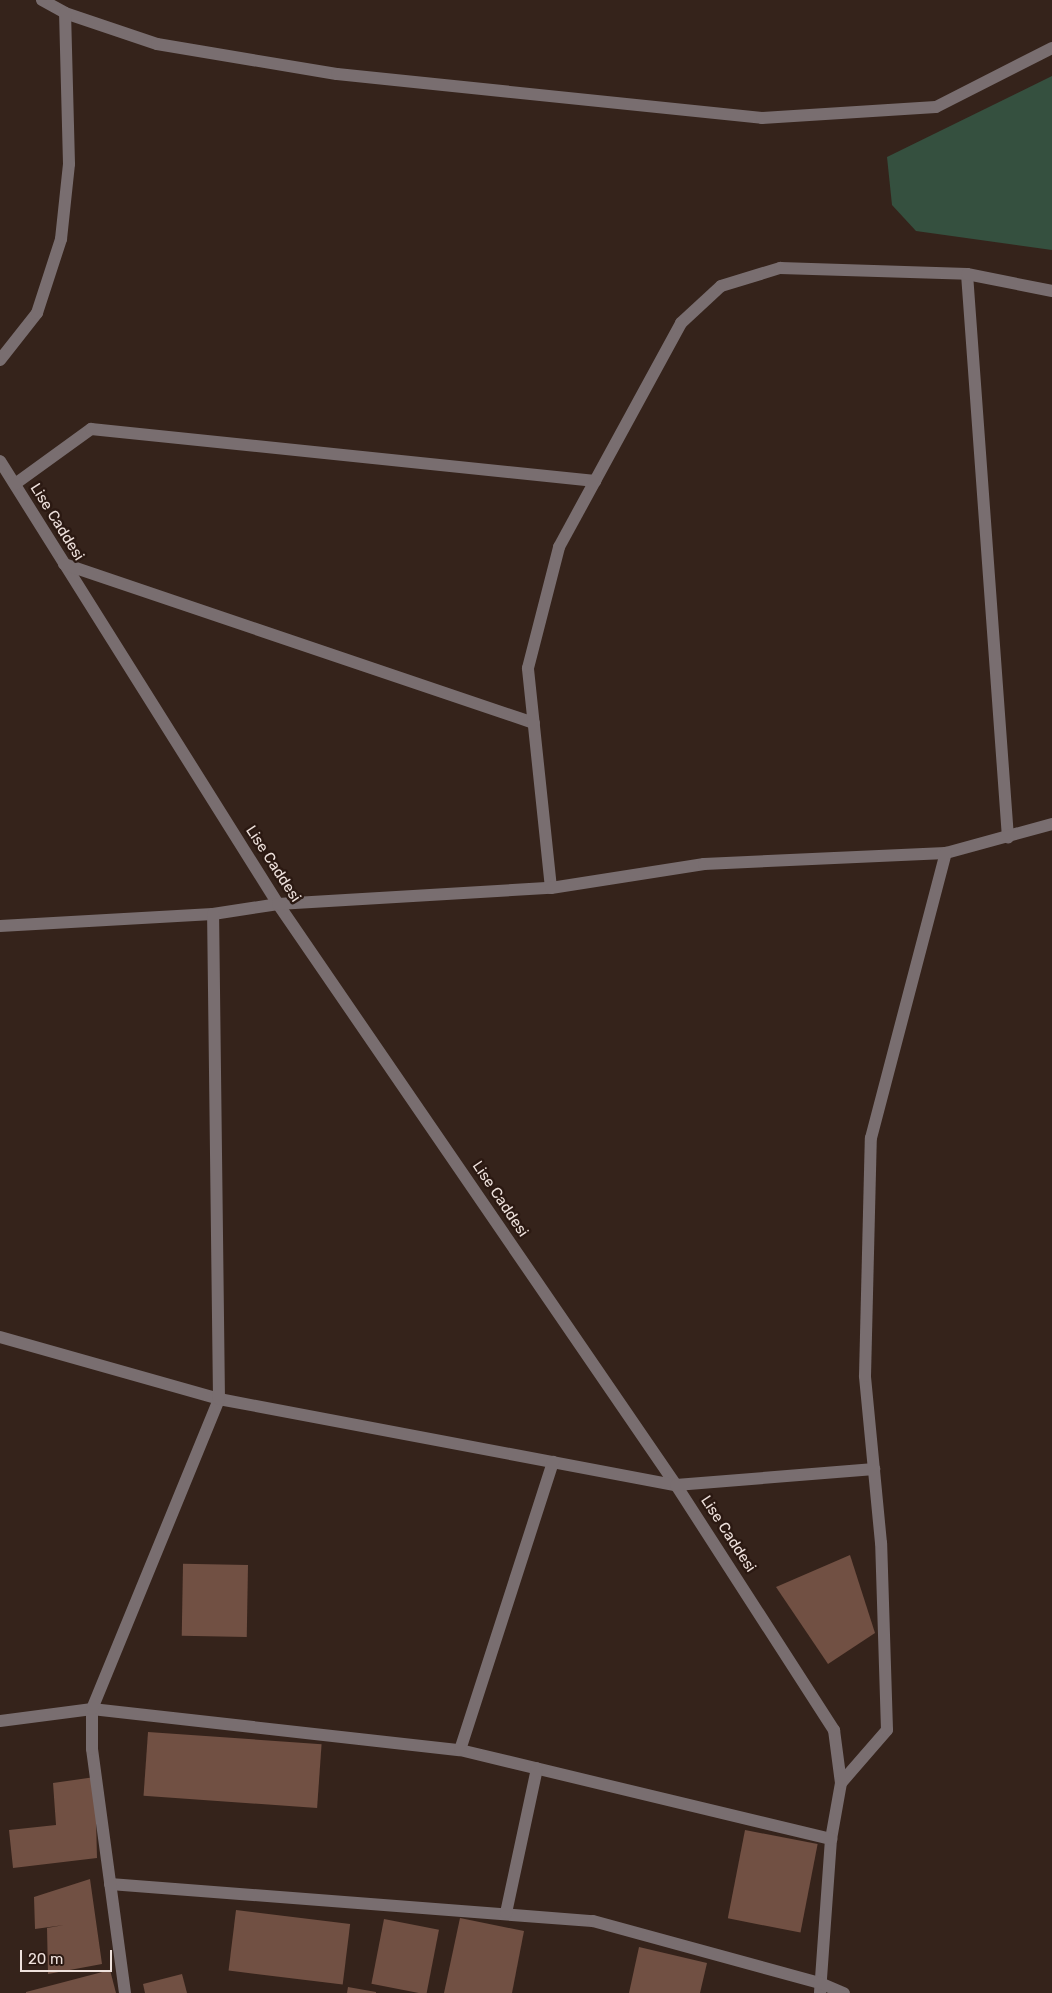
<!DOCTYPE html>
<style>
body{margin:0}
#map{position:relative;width:1052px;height:1993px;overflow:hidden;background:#35231b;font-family:Rubik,sans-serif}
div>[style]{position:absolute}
.green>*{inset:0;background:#35503f}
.building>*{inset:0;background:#715043;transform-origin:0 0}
.minor>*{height:12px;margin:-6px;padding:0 6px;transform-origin:6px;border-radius:6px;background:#796e70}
span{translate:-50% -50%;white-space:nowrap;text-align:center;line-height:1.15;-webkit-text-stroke:5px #2b1912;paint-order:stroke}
.street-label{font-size:15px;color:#eee1dc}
.scale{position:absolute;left:20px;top:1950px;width:92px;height:22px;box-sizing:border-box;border:2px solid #eee1dc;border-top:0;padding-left:6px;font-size:15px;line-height:18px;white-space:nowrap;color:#eee1dc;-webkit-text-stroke:4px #2b1912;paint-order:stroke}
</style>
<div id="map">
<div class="green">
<div style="clip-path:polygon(1052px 76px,1052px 250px,916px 231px,892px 205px,887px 157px)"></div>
</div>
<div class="building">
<div style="clip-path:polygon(850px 1555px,875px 1633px,828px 1664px,776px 1587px)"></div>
<div style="left:248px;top:1565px;width:72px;height:65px;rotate:91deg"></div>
<div style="left:148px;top:1732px;width:174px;height:64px;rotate:4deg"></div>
<div style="clip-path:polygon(95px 1777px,97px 1858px,13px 1868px,9px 1830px,56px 1825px,53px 1783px)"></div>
<div style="left:745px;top:1830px;width:74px;height:90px;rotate:11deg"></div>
<div style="clip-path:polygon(90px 1879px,102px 1964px,48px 1974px,47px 1928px,64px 1925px,35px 1929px,34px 1897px)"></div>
<div style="left:236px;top:1910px;width:115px;height:61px;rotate:7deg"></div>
<div style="clip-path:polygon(460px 1918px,524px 1931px,512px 1993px,444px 1993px)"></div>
<div style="left:384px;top:1919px;width:56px;height:66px;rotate:11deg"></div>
<div style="clip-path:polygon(639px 1947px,707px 1963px,700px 1993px,629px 1993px)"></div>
<div style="clip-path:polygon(110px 1970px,116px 1993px,26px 1993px,26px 1992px)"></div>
<div style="clip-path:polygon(182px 1974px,187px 1993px,145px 1993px,143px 1984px)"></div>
<div style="clip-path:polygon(348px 1987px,376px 1992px,376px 1993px,347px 1993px)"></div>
</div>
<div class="minor">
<div style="left:42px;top:0;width:26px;rotate:29deg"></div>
<div style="left:65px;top:13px;width:97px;rotate:18.6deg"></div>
<div style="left:157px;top:44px;width:182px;rotate:9.5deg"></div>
<div style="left:337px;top:74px;width:427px;rotate:5.9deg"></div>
<div style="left:762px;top:118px;width:174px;rotate:-3.6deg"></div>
<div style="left:936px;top:107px;width:130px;rotate:-27deg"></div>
<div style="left:967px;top:274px;width:565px;rotate:85.84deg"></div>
<div style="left:0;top:360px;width:60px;rotate:-51.8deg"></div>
<div style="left:37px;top:313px;width:78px;rotate:-72deg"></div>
<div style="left:61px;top:239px;width:75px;rotate:-83.9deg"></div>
<div style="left:69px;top:164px;width:151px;rotate:-91.5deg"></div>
<div style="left:0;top:461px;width:523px;rotate:57.89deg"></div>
<div style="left:278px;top:904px;width:704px;rotate:55.59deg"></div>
<div style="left:676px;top:1485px;width:292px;rotate:57.2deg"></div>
<div style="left:834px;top:1730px;width:53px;rotate:82.5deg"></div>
<div style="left:841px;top:1783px;width:57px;rotate:100.1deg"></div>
<div style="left:831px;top:1839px;width:154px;rotate:94.1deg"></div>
<div style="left:15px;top:484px;width:94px;rotate:-35.9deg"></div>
<div style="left:91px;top:429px;width:507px;rotate:5.89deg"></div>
<div style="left:64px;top:564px;width:496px;rotate:18.7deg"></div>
<div style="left:551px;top:888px;width:221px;rotate:-96deg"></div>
<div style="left:528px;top:668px;width:125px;rotate:-75.6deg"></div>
<div style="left:559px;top:547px;width:255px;rotate:-61.4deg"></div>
<div style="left:681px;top:323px;width:54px;rotate:-42.8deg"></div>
<div style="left:721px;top:286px;width:62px;rotate:-17deg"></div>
<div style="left:780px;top:268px;width:187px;rotate:1.8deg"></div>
<div style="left:967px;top:274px;width:87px;rotate:11.3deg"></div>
<div style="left:0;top:926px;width:213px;rotate:-3.2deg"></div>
<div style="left:213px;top:914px;width:66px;rotate:-8.7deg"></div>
<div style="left:278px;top:904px;width:273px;rotate:-3.4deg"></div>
<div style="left:551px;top:888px;width:155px;rotate:-8.9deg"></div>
<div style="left:704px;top:864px;width:242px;rotate:-2.6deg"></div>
<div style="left:946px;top:853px;width:110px;rotate:-15.3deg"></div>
<div style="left:0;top:1337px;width:228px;rotate:15.8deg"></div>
<div style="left:219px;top:1399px;width:465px;rotate:10.7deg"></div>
<div style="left:676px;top:1485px;width:199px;rotate:-4.6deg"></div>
<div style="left:0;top:1721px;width:93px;rotate:-7.4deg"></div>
<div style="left:92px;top:1709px;width:370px;rotate:6.4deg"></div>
<div style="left:460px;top:1750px;width:382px;rotate:13.5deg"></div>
<div style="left:460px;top:1750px;width:303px;rotate:-72.1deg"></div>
<div style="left:841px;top:1783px;width:70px;rotate:-49deg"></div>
<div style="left:887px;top:1730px;width:187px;rotate:-91.8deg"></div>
<div style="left:881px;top:1543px;width:168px;rotate:-95.5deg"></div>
<div style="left:865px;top:1376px;width:238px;rotate:-88.6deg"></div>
<div style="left:871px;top:1138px;width:295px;rotate:-75.3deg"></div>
<div style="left:110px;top:1884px;width:484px;rotate:4.4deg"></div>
<div style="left:593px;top:1921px;width:235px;rotate:15.3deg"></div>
<div style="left:820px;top:1983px;width:26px;rotate:23deg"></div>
<div style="left:506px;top:1913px;width:148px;rotate:-77.9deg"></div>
<div style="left:125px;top:1993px;width:246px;rotate:-97.7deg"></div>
<div style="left:92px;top:1749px;width:40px;rotate:-90deg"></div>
<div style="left:92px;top:1709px;width:335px;rotate:-67.7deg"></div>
<div style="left:219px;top:1399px;width:485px;rotate:-90.7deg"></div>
</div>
<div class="street-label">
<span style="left:57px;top:522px;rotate:58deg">Lise Caddesi</span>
<span style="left:273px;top:864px;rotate:57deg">Lise Caddesi</span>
<span style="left:500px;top:1199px;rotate:56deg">Lise Caddesi</span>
<span style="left:728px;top:1534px;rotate:57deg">Lise Caddesi</span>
</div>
<div class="scale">20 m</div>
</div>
